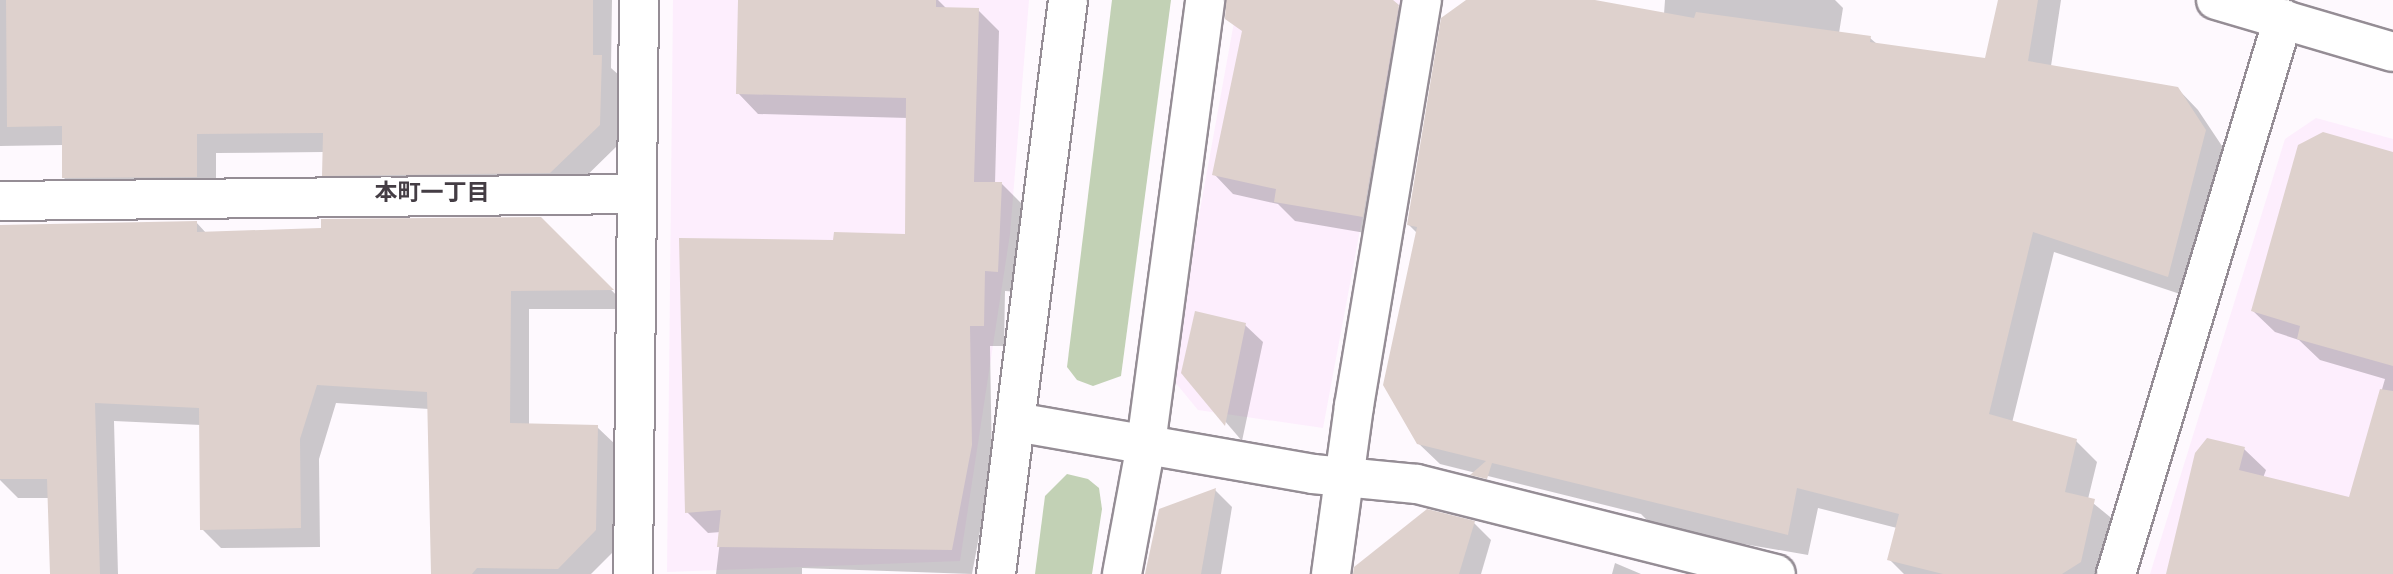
<!DOCTYPE html>
<meta charset="utf-8">
<style>
body{margin:0}
#map{position:relative;width:2393px;height:574px;overflow:hidden;background:#fef9fe;font-family:Poppins,"Noto Sans JP",sans-serif}
div>[style]{position:absolute}
.built>*{inset:0;background:#fdeefd}
.green>*{inset:0;background:#c2d1b5}
.shadow>*{inset:0;background:#0003}
.building>*{inset:0;background:#ded1cd}
.roads{filter:drop-shadow(2px 0 #958d95) drop-shadow(-2px 0 #958d95) drop-shadow(0 2px #958d95) drop-shadow(0 -2px #958d95)}
.minor>*{height:38px;margin:-19px;padding:0 19px;transform-origin:19px;border-radius:19px;background:#fff}
.trunk>*{height:38px;margin:-19px;padding:0 19px;transform-origin:19px;border-radius:19px;background:#fff}
span{translate:-50% -50%;white-space:nowrap;text-align:center;line-height:1.15;-webkit-text-stroke:7px #fff;paint-order:stroke}
.neighbourhood-label{font-size:23px;color:#443d44;font-weight:700}
</style>
<div id="map">
<div class="built">
<div style="clip-path:polygon(673px 0,1029px 0,1010px 234px,960px 561px,667px 572px)"></div>
<div style="clip-path:polygon(1238px 0,1403px 0,1323px 428px,1198px 410px,1170px 376px)"></div>
<div style="clip-path:polygon(2316px 118px,2393px 139px,2393px 574px,2150px 574px,2285px 139px)"></div>
</div>
<div class="green">
<div style="clip-path:polygon(1112px 0,1171px 0,1121px 376px,1093px 386px,1077px 380px,1067px 367px)"></div>
<div style="clip-path:polygon(1067px 474px,1088px 479px,1099px 488px,1102px 509px,1092px 574px,1035px 574px,1045px 496px)"></div>
</div>
<div class="shadow">
<div style="clip-path:polygon(0 0,612px 0,611px 68px,620px 76px,619px 144px,570px 192px,343px 194px,324px 175px,324px 152px,216px 153px,216px 196px,84px 197px,64px 178px,64px 145px,0 146px)"></div>
<div style="clip-path:polygon(740px 0,938px 0,947px 9px,978px 10px,999px 31px,995px 184px,1002px 184px,1022px 204px,1019px 292px,1005px 291px,1004px 346px,990px 346px,992px 467px,972px 574px,802px 568px,802px 574px,716px 574px,721px 532px,708px 533px,687px 512px,835px 242px,906px 236px,908px 118px,758px 114px,738px 93px)"></div>
<div style="clip-path:polygon(1245px 0,1391px 0,1418px 26px,1383px 236px,1295px 221px,1278px 204px,1233px 194px,1214px 174px,1244px 32px)"></div>
<div style="clip-path:polygon(1469px 0,1585px 0,1664px 14px,1665px 0,1835px 0,1843px 8px,1839px 33px,1870px 38px,1877px 44px,1987px 60px,2000px 0,2061px 0,2051px 66px,2177px 88px,2198px 110px,2226px 152px,2189px 297px,2054px 252px,2012px 423px,2076px 441px,2097px 462px,2088px 499px,2115px 521px,2103px 574px,1904px 574px,1889px 559px,1897px 528px,1818px 508px,1808px 555px,1656px 529px,1641px 514px,1440px 464px,1418px 443px,1417px 233px,1408px 224px)"></div>
<div style="clip-path:polygon(2393px 156px,2393px 574px,2168px 574px,2244px 449px,2266px 470px,2263px 478px,2350px 500px,2385px 379px,2320px 360px,2299px 340px,2275px 332px,2253px 311px)"></div>
<div style="clip-path:polygon(541px 219px,630px 309px,529px 309px,529px 425px,597px 427px,617px 446px,615px 550px,591px 574px,432px 574px,429px 409px,336px 403px,319px 459px,320px 547px,221px 548px,202px 529px,201px 425px,114px 421px,118px 574px,52px 574px,50px 498px,18px 498px,0 480px,0 227px,196px 222px,207px 234px)"></div>
<div style="clip-path:polygon(1245px 325px,1263px 342px,1242px 441px,1183px 372px)"></div>
<div style="clip-path:polygon(1215px 490px,1232px 507px,1221px 574px,1157px 574px)"></div>
<div style="clip-path:polygon(1474px 523px,1491px 540px,1481px 574px,1361px 574px)"></div>
<div style="clip-path:polygon(1615px 563px,1641px 574px,1612px 574px)"></div>
</div>
<div class="building">
<div style="clip-path:polygon(6px 0,593px 0,593px 55px,602px 55px,600px 125px,550px 173px,322px 176px,323px 133px,197px 134px,197px 177px,62px 178px,62px 126px,7px 127px)"></div>
<div style="clip-path:polygon(738px 0,936px 0,936px 7px,979px 8px,974px 182px,1002px 182px,998px 272px,985px 271px,984px 326px,970px 326px,972px 445px,952px 550px,717px 547px,721px 510px,685px 513px,679px 238px,833px 240px,834px 232px,905px 234px,906px 98px,736px 94px)"></div>
<div style="clip-path:polygon(1226px 0,1393px 0,1399px 5px,1363px 217px,1274px 202px,1276px 189px,1212px 175px,1242px 31px,1225px 19px)"></div>
<div style="clip-path:polygon(1466px 0,1595px 0,1694px 18px,1696px 12px,1871px 36px,1870px 42px,1985px 58px,1998px 0,2038px 0,2028px 61px,2178px 87px,2206px 130px,2168px 277px,2033px 232px,1989px 414px,2077px 439px,2065px 492px,2095px 499px,2081px 562px,2062px 574px,1943px 574px,1887px 560px,1899px 514px,1797px 488px,1788px 535px,1492px 463px,1487px 479px,1470px 475px,1486px 461px,1417px 444px,1383px 385px,1417px 227px,1407px 225px,1441px 18px)"></div>
<div style="clip-path:polygon(2323px 132px,2393px 152px,2393px 366px,2297px 339px,2300px 326px,2251px 311px,2298px 145px)"></div>
<div style="clip-path:polygon(541px 217px,614px 290px,511px 291px,510px 423px,598px 425px,596px 530px,558px 569px,477px 568px,472px 574px,431px 574px,427px 392px,317px 385px,300px 439px,301px 528px,200px 530px,199px 408px,95px 403px,100px 574px,50px 574px,47px 479px,0 479px,0 225px,197px 221px,197px 232px,321px 228px,321px 219px)"></div>
<div style="clip-path:polygon(1195px 311px,1246px 323px,1225px 426px,1181px 373px)"></div>
<div style="clip-path:polygon(2380px 389px,2393px 391px,2393px 574px,2166px 574px,2195px 453px,2207px 438px,2245px 447px,2239px 470px,2349px 497px)"></div>
<div style="clip-path:polygon(1216px 488px,1201px 574px,1145px 574px,1159px 509px)"></div>
<div style="clip-path:polygon(1427px 509px,1475px 521px,1459px 574px,1353px 574px,1354px 567px)"></div>
</div>
<div class="roads">
<div class="minor">
<div style="left:0;top:201px;width:637px;rotate:-0.63deg"></div>
<div style="left:1016px;top:422px;width:302px;rotate:9.9deg"></div>
<div style="left:1313px;top:474px;width:104px;rotate:5.5deg"></div>
<div style="left:1417px;top:484px;width:370px;rotate:14.1deg"></div>
<div style="left:633px;top:574px;width:574px;rotate:-89.4deg"></div>
<div style="left:996px;top:574px;width:578px;rotate:-82.85deg"></div>
<div style="left:1122px;top:574px;width:132px;rotate:-79.5deg"></div>
<div style="left:1146px;top:444px;width:448px;rotate:-82.4deg"></div>
<div style="left:1331px;top:574px;width:170px;rotate:-82.2deg"></div>
<div style="left:1354px;top:406px;width:412px;rotate:-80.5deg"></div>
<div style="left:2116px;top:574px;width:580px;rotate:-73.25deg"></div>
</div>
<div class="trunk">
<div style="left:2216px;top:0;width:184px;rotate:16.4deg"></div>
</div>
</div>
<div class="neighbourhood-label">
<span style="left:432px;top:192px">本町一丁目</span>
</div>
</div>
